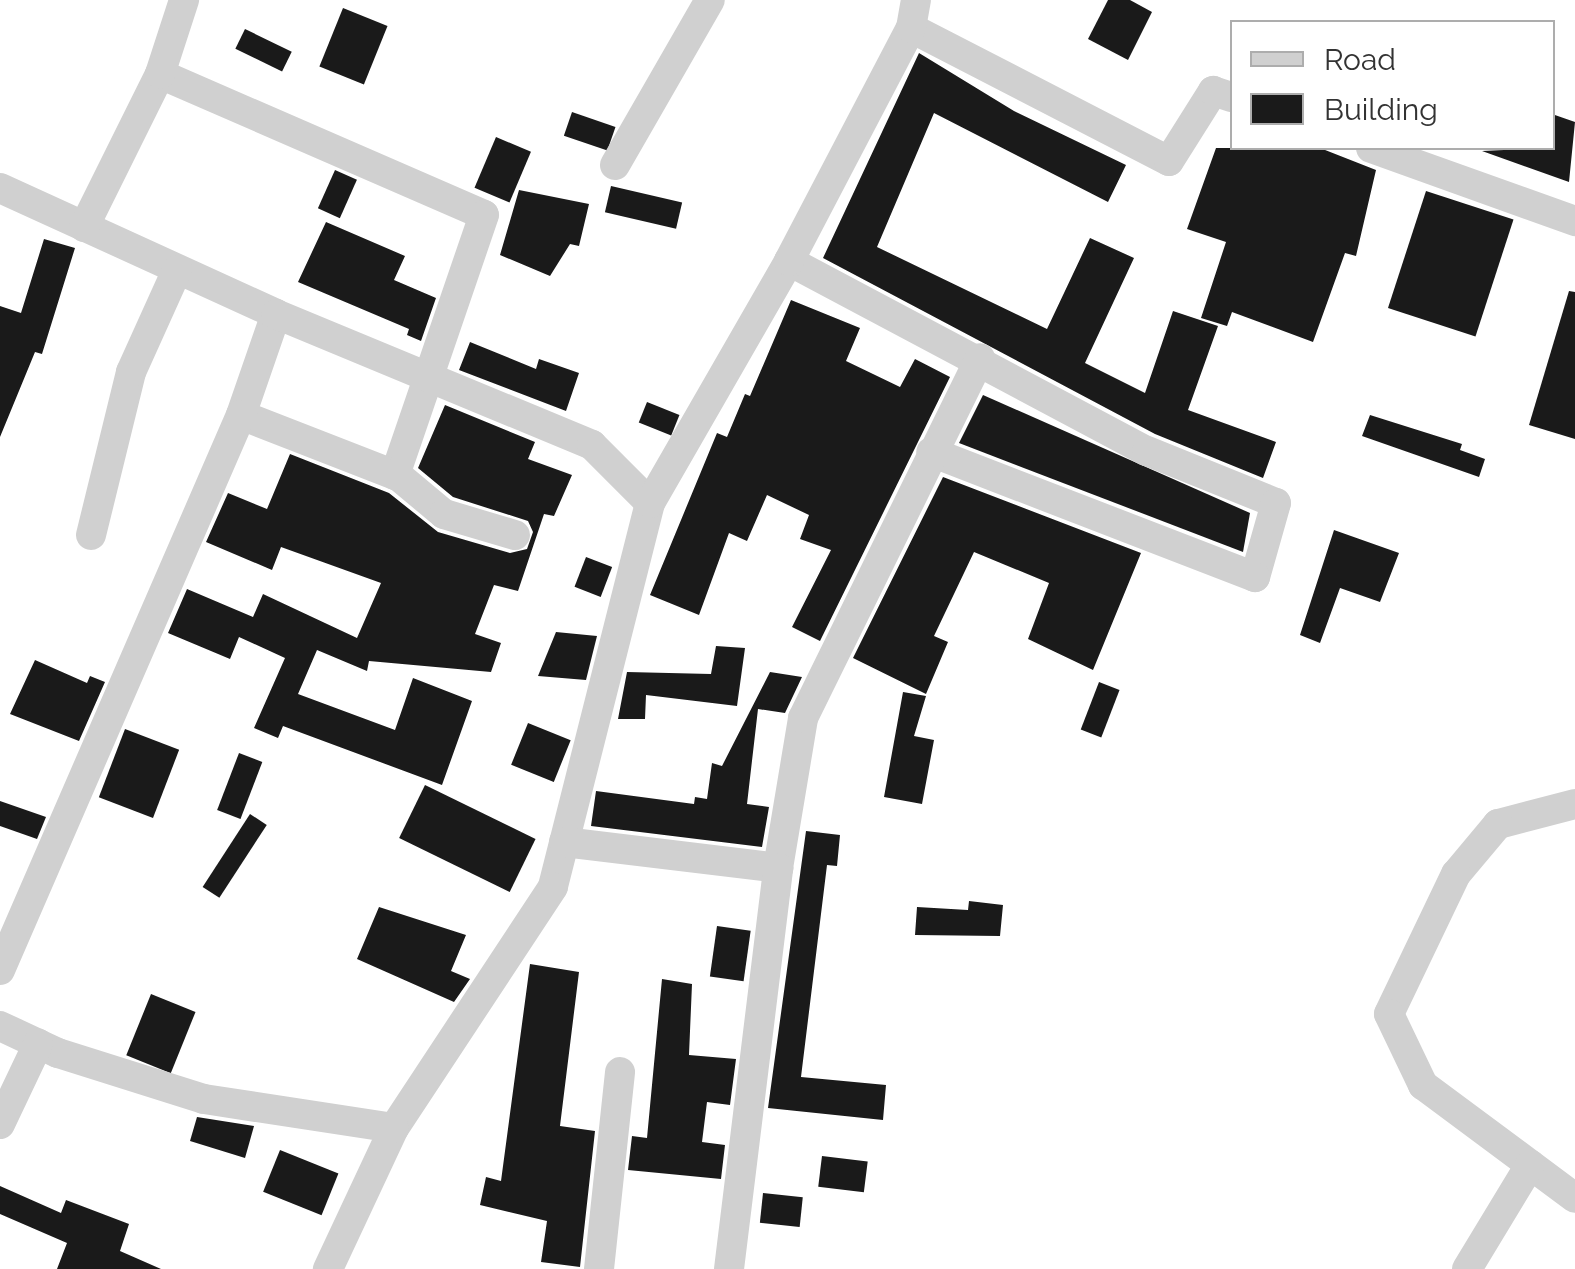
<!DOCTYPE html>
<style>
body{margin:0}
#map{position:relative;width:1575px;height:1269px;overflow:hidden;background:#fff;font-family:Raleway,sans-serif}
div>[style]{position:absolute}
.building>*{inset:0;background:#1a1a1a;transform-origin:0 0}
.minor>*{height:30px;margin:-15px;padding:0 15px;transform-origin:15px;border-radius:15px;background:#d0d0d0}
span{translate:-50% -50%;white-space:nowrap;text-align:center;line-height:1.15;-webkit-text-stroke:10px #fff;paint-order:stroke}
.legend{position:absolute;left:1230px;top:20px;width:325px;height:130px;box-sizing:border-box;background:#fff;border:2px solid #adadad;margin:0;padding:12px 18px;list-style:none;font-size:30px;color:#333}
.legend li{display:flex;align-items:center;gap:20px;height:50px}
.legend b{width:50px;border:2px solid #adadad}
</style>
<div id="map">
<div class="building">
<div style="clip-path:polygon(1108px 0,1130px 0,1152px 12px,1128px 60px,1088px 39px)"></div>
<div style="left:343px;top:8px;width:48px;height:63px;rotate:22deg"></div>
<div style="left:245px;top:29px;width:52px;height:22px;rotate:26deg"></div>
<div style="clip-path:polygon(919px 53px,1014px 111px,1126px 165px,1108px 202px,934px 113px,877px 247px,1047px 329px,1090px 238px,1134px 258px,1085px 363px,1145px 393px,1173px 311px,1218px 326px,1188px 410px,1276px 442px,1263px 478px,1155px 434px,823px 258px)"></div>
<div style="left:572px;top:112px;width:46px;height:25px;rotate:19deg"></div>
<div style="clip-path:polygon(1552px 114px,1575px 122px,1569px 182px,1482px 151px,1552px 148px)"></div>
<div style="left:496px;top:137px;width:38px;height:55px;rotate:23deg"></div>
<div style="clip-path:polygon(1216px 148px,1320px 148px,1376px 170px,1356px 256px,1345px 253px,1313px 342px,1232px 312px,1227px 326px,1201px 318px,1226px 242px,1187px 229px)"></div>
<div style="left:335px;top:170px;width:24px;height:42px;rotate:24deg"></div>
<div style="left:611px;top:186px;width:73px;height:27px;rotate:13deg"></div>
<div style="clip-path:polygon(519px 190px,589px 204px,579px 246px,570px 244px,550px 276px,500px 255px)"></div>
<div style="left:1426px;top:191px;width:92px;height:123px;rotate:18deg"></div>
<div style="clip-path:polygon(326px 222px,405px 256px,394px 280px,436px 298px,421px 341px,407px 335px,409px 329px,298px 282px)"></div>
<div style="clip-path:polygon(44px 239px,75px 248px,42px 354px,35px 352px,0 437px,0 306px,21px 313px)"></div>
<div style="clip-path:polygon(1569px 291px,1575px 292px,1575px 439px,1529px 425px)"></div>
<div style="clip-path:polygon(791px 300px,860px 328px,846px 361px,900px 387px,915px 359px,950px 377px,820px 641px,792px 627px,831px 550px,800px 539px,809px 515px,767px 495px,747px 541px,729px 533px,699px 615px,650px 595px,717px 433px,727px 437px,745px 394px,750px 396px)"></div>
<div style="clip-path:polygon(470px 342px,536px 369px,539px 359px,579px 373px,566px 411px,459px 370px)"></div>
<div style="clip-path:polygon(983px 395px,1250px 513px,1243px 552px,959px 443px)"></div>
<div style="left:647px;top:402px;width:35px;height:22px;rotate:22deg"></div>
<div style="clip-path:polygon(445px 405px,535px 442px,528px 459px,572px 475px,554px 516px,544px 514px,518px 591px,494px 585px,475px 634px,501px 643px,491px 672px,369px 661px,367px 671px,317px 650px,298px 694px,395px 730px,413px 678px,472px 701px,442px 785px,283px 726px,278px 738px,254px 728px,285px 658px,239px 637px,230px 659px,168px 633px,187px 589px,253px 617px,263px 594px,357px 638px,381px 583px,281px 547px,272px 570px,206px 542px,228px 493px,267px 509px,290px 454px,389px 493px,438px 532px,510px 553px,527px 549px,533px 532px,528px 521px,453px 497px,418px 468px)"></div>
<div style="clip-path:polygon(1370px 415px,1462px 444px,1460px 450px,1485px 459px,1479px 477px,1362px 436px)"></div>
<div style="clip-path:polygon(943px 477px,1141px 553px,1093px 670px,1028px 639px,1049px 583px,974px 552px,934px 636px,948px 642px,926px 694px,853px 658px)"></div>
<div style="clip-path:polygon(1334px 530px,1399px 553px,1380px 602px,1340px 588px,1320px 643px,1300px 635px)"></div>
<div style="left:586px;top:557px;width:28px;height:32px;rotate:21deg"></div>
<div style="clip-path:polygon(556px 632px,597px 636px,586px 680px,538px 676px)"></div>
<div style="clip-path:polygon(716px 646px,745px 648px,737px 706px,646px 695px,645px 719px,618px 719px,627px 672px,711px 674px)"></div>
<div style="clip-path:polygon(35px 660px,87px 683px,90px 676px,105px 682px,79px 741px,10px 714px)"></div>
<div style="clip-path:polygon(770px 672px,802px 677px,785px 713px,758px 709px,747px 804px,769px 807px,762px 847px,591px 826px,596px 791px,694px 804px,695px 797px,707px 799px,712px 763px,722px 766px)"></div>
<div style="left:1099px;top:682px;width:22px;height:51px;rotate:21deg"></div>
<div style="clip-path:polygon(903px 692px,926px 696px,914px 736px,934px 740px,922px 804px,884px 797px)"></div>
<div style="left:528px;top:723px;width:46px;height:45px;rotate:22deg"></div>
<div style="left:125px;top:729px;width:58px;height:73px;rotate:21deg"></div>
<div style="left:239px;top:753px;width:25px;height:61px;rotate:21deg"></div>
<div style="left:425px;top:785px;width:123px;height:59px;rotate:26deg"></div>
<div style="clip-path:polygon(0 801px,46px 817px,37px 839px,0 826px)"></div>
<div style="left:250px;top:814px;width:20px;height:87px;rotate:33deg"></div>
<div style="clip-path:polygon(806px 831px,840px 835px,837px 866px,827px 865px,801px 1077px,886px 1085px,883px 1120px,768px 1108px)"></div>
<div style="clip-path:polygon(969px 901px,1003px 905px,1000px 936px,915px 935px,917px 907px,968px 910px)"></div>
<div style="clip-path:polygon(379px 907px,466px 935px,451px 971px,470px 979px,454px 1002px,357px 959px)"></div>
<div style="left:717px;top:926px;width:34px;height:51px;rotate:8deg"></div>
<div style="clip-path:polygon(530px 964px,579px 972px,560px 1126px,595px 1131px,580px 1267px,541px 1262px,547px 1221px,480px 1205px,486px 1177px,501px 1181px)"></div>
<div style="clip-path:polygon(662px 979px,692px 984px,689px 1055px,736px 1059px,730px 1105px,707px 1102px,702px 1142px,725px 1145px,721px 1179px,628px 1170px,632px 1136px,647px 1138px)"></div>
<div style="left:151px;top:994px;width:48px;height:66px;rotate:22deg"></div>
<div style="clip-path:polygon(197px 1117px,254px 1126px,245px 1158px,190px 1141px)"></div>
<div style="left:280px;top:1150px;width:63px;height:45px;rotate:22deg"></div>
<div style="left:822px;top:1156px;width:46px;height:31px;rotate:7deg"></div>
<div style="clip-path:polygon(0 1186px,61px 1213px,66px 1200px,129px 1224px,120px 1251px,161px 1269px,57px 1269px,67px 1243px,0 1214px)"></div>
<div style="left:763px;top:1193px;width:40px;height:30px;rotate:6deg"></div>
</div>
<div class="minor">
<div style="left:911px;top:28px;width:290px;rotate:27.3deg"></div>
<div style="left:1169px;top:161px;width:83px;rotate:-57.8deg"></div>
<div style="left:1213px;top:91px;width:20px;rotate:18deg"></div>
<div style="left:160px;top:74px;width:353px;rotate:23.5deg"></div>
<div style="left:484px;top:215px;width:275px;rotate:108.9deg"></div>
<div style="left:395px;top:475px;width:165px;rotate:-158.7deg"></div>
<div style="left:241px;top:415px;width:107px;rotate:-70.9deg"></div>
<div style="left:1371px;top:148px;width:217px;rotate:19.7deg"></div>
<div style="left:615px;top:165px;width:190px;rotate:-60.1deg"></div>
<div style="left:0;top:188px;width:303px;rotate:24.5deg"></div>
<div style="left:276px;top:314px;width:342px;rotate:22.5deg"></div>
<div style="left:592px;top:445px;width:82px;rotate:45deg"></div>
<div style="left:650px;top:503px;width:396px;rotate:104.2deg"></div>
<div style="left:553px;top:887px;width:289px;rotate:123.4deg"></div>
<div style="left:394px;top:1128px;width:156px;rotate:115.1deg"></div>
<div style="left:84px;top:227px;width:171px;rotate:-63.6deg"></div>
<div style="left:160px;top:74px;width:78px;rotate:-72deg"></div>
<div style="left:789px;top:261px;width:405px;rotate:28deg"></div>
<div style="left:1147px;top:451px;width:139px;rotate:22deg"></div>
<div style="left:1276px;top:503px;width:77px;rotate:105.8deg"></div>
<div style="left:1255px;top:577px;width:347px;rotate:-158.9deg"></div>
<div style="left:396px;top:474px;width:62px;rotate:39.8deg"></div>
<div style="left:444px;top:514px;width:74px;rotate:16.5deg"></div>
<div style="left:650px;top:503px;width:279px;rotate:-60.1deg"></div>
<div style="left:789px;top:261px;width:263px;rotate:-62.4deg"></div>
<div style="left:911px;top:28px;width:28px;rotate:-80deg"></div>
<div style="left:91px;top:535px;width:168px;rotate:-76.2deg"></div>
<div style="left:131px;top:372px;width:112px;rotate:-65.7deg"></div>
<div style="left:1575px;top:804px;width:80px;rotate:165.4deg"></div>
<div style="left:1498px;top:824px;width:65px;rotate:130deg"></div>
<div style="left:1456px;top:874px;width:155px;rotate:115.6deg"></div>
<div style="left:1389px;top:1014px;width:79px;rotate:64.4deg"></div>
<div style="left:1423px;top:1085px;width:189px;rotate:36.6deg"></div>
<div style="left:564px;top:842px;width:216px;rotate:6.9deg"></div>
<div style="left:778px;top:868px;width:152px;rotate:-80.5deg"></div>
<div style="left:803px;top:718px;width:401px;rotate:-63.8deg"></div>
<div style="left:0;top:970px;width:605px;rotate:-66.53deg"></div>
<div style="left:0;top:1026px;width:64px;rotate:25deg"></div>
<div style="left:58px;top:1053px;width:153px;rotate:17.5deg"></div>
<div style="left:204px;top:1099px;width:192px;rotate:8.7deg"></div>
<div style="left:0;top:1124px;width:89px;rotate:-64.6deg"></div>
<div style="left:599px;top:1269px;width:198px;rotate:-83.9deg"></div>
<div style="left:729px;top:1269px;width:404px;rotate:-83deg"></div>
<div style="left:1467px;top:1269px;width:122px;rotate:-58.8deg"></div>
</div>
<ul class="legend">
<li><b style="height:12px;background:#d0d0d0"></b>Road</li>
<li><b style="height:28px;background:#1a1a1a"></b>Building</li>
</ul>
</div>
